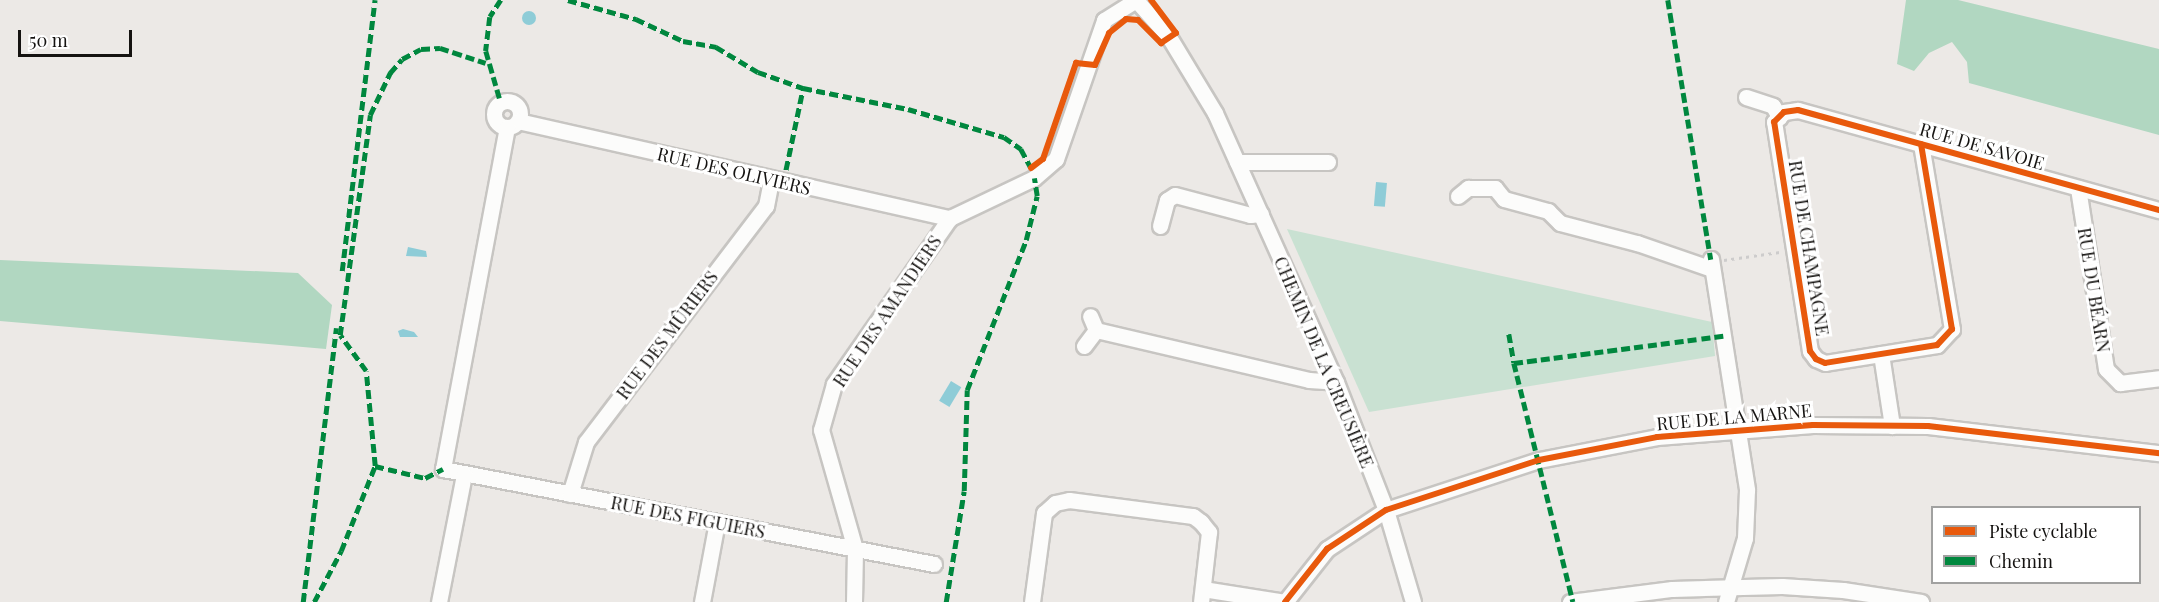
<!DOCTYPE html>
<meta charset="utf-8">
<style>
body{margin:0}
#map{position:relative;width:2159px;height:602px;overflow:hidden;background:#ece9e6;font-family:"Playfair Display",serif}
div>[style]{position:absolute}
.green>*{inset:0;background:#c9e1d2}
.forest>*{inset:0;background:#b1d7c1}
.water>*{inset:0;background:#8eccd7;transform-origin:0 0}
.round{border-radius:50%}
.path>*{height:3px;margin-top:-1.5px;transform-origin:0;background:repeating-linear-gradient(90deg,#cdcccc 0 3px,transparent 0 7.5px)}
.roads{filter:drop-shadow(2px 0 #c7c5c2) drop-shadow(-2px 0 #c7c5c2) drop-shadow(0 2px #c7c5c2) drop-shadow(0 -2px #c7c5c2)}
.minor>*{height:15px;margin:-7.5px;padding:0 7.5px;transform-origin:7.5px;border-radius:7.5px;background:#fcfcfb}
.minor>.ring{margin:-7.5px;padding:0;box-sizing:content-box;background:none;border:15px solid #fcfcfb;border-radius:50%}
.quiet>*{height:4.5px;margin-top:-2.25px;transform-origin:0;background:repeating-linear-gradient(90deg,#00873e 0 9px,transparent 0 13.5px)}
.cycleway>*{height:6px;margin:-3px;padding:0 3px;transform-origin:3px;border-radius:3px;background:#e8590c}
span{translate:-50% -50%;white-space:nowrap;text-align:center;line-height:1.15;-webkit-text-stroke:6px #fff;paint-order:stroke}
.street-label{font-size:18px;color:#151311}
.legend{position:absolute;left:1931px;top:506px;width:210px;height:78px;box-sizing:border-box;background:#fff;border:2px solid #a1a1a0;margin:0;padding:8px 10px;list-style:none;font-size:18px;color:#151311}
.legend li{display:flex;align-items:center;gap:12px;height:30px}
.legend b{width:30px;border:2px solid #a1a1a0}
.scale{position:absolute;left:18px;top:30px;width:114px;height:27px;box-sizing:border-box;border:3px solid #151311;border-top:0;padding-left:8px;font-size:18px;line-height:21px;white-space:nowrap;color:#151311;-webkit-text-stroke:4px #fff;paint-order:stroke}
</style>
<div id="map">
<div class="green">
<div style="clip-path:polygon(1287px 229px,1712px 322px,1715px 356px,1369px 412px)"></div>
</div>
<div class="forest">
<div style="clip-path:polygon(1906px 0,1958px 0,2159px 49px,2159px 135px,1969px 83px,1967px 62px,1952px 42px,1929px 53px,1914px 71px,1897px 64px)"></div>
<div style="clip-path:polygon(0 260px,298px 273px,332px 305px,326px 349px,0 321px)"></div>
</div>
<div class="water">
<div class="round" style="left:522px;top:11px;width:14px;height:14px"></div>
<div style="left:1376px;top:182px;width:11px;height:24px;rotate:5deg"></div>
<div style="clip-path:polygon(408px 247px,426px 251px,427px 257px,406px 256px)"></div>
<div style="clip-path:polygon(403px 329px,414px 332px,418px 337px,400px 337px,398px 331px)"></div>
<div style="left:951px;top:381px;width:12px;height:23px;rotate:31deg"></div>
</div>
<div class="path">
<div style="left:1724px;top:260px;width:57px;rotate:-8.1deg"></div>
</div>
<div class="roads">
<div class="minor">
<div style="left:1136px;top:0;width:50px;rotate:48.3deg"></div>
<div style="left:1169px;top:37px;width:89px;rotate:58.8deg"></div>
<div style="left:1215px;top:113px;width:295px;rotate:65.8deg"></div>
<div style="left:1336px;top:382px;width:137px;rotate:68.7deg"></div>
<div style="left:1386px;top:510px;width:96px;rotate:73.6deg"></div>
<div style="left:1746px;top:97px;width:28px;rotate:18deg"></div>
<div style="left:1773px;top:106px;width:13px;rotate:61deg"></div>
<div class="ring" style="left:494px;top:101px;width:11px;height:11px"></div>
<div style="left:518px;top:121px;width:443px;rotate:12.7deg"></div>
<div style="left:507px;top:127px;width:348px;rotate:100.6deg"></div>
<div style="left:443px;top:469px;width:500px;rotate:10.95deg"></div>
<div style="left:1921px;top:144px;width:188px;rotate:80.5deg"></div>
<div style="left:1952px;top:329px;width:22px;rotate:133deg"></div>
<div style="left:1937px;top:345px;width:113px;rotate:170.9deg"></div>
<div style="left:1825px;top:363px;width:10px;rotate:-156deg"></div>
<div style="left:1816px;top:359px;width:10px;rotate:-127deg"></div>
<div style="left:1810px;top:351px;width:232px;rotate:-98.9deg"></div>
<div style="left:1774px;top:122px;width:14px;rotate:-45deg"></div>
<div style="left:1784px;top:112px;width:14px;rotate:-8deg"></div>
<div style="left:1798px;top:110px;width:375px;rotate:15.5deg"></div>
<div style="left:1237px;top:162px;width:91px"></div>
<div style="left:2078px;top:188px;width:183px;rotate:81.2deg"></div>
<div style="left:2106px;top:369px;width:20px;rotate:45deg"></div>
<div style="left:2120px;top:383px;width:39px;rotate:-7deg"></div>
<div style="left:1458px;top:196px;width:13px;rotate:-39deg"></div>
<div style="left:1468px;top:188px;width:27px"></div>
<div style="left:1495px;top:188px;width:14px;rotate:51deg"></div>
<div style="left:1504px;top:199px;width:46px;rotate:15.3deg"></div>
<div style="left:1548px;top:211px;width:17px;rotate:45deg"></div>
<div style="left:1560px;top:223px;width:80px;rotate:14.6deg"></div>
<div style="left:1637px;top:243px;width:79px;rotate:19.1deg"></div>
<div style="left:1160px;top:226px;width:27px;rotate:-75deg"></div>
<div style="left:1167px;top:200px;width:9px;rotate:-32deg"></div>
<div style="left:1175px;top:195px;width:78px;rotate:14.9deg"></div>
<div style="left:1250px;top:215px;width:11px;rotate:-5deg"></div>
<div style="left:1711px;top:259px;width:234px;rotate:81.1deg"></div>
<div style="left:1747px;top:490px;width:48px;rotate:92.4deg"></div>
<div style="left:1745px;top:538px;width:67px;rotate:106.5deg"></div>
<div style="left:1096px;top:330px;width:219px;rotate:13.2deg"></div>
<div style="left:1309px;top:380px;width:27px;rotate:4deg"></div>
<div style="left:1084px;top:346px;width:20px;rotate:-53deg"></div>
<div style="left:1096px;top:330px;width:15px;rotate:-113deg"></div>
<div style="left:1881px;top:354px;width:73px;rotate:81.3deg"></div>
<div style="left:570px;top:494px;width:54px;rotate:-72.9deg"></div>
<div style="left:586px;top:442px;width:297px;rotate:-52.7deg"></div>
<div style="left:766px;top:206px;width:26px;rotate:-79deg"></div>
<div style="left:1203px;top:589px;width:83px;rotate:9deg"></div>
<div style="left:439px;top:602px;width:130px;rotate:-78.9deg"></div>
<div style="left:702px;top:602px;width:81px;rotate:-79.4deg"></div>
<div style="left:854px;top:602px;width:53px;rotate:-88.9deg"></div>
<div style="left:855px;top:549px;width:124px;rotate:-105.9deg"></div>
<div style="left:821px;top:430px;width:48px;rotate:-74.2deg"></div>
<div style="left:834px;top:384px;width:203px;rotate:-55.1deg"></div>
<div style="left:950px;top:218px;width:93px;rotate:-25.5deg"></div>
<div style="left:1034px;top:178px;width:29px;rotate:-41deg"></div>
<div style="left:1056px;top:159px;width:147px;rotate:-70.9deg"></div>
<div style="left:1104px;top:20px;width:38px;rotate:-32deg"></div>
<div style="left:1032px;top:602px;width:90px;rotate:-82.3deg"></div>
<div style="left:1044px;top:513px;width:15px;rotate:-42deg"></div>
<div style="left:1055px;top:503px;width:14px;rotate:-12deg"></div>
<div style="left:1069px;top:500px;width:125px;rotate:7.4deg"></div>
<div style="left:1193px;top:516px;width:10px;rotate:37deg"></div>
<div style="left:1201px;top:522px;width:13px;rotate:51deg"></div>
<div style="left:1209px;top:532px;width:70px;rotate:96.5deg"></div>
<div style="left:1285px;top:602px;width:68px;rotate:-51.6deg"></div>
<div style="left:1327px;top:549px;width:71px;rotate:-33.5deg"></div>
<div style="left:1386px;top:510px;width:161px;rotate:-18.1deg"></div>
<div style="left:1539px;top:460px;width:120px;rotate:-11deg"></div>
<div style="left:1657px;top:437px;width:156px;rotate:-4.4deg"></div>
<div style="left:1813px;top:425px;width:115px;rotate:0.5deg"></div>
<div style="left:1928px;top:426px;width:233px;rotate:6.7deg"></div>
<div style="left:1570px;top:602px;width:103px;rotate:-7.3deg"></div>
<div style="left:1672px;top:589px;width:110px;rotate:-1.6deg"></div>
<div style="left:1782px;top:586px;width:61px;rotate:3.8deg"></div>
<div style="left:1843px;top:590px;width:79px;rotate:8.7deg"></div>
</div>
</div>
<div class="quiet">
<div style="left:501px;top:0;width:20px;rotate:123deg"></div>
<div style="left:490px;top:17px;width:34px;rotate:97deg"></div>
<div style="left:486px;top:51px;width:54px;rotate:73.9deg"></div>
<div style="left:568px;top:0;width:71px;rotate:15.6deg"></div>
<div style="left:636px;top:19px;width:52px;rotate:25.1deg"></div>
<div style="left:683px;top:41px;width:34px;rotate:10deg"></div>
<div style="left:716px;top:47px;width:49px;rotate:30.8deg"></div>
<div style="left:758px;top:72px;width:48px;rotate:19.6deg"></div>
<div style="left:803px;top:88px;width:107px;rotate:11.3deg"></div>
<div style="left:908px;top:109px;width:100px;rotate:16.3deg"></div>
<div style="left:1004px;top:137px;width:21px;rotate:35deg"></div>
<div style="left:1021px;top:149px;width:21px;rotate:62deg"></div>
<div style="left:1668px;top:0;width:263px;rotate:80.6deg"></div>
<div style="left:783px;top:183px;width:97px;rotate:-78.1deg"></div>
<div style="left:342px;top:271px;width:273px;rotate:-83.1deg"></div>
<div style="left:1509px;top:334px;width:29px;rotate:80deg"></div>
<div style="left:1514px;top:363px;width:211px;rotate:-7.4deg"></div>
<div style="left:1514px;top:363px;width:246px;rotate:76.1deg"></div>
<div style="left:375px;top:466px;width:51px;rotate:13.5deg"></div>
<div style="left:425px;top:478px;width:20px;rotate:-27deg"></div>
<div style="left:303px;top:602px;width:276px;rotate:-83.1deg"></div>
<div style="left:314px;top:602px;width:58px;rotate:-62.1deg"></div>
<div style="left:341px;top:551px;width:92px;rotate:-68.2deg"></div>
<div style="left:375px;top:466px;width:95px;rotate:-95.4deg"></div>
<div style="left:366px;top:371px;width:44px;rotate:-125.8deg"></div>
<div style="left:340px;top:335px;width:222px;rotate:-82.2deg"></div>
<div style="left:370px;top:115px;width:47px;rotate:-64.5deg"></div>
<div style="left:390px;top:73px;width:18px;rotate:-49deg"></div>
<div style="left:402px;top:59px;width:21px;rotate:-28deg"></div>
<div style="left:421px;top:49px;width:19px;rotate:-3deg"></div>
<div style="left:440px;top:48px;width:48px;rotate:18.1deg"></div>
<div style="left:946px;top:602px;width:112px;rotate:-80.8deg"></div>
<div style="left:964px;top:491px;width:101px;rotate:-88.3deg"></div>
<div style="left:967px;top:390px;width:161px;rotate:-68.5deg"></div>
<div style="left:1026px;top:240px;width:45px;rotate:-76deg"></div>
<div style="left:1037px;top:196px;width:18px;rotate:-99deg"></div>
</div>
<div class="cycleway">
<div style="left:1921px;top:144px;width:188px;rotate:80.5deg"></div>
<div style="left:1952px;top:329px;width:22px;rotate:133deg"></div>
<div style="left:1937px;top:345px;width:113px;rotate:170.9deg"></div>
<div style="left:1825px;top:363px;width:10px;rotate:-156deg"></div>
<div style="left:1816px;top:359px;width:10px;rotate:-127deg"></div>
<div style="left:1810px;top:351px;width:232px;rotate:-98.9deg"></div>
<div style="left:1774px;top:122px;width:14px;rotate:-45deg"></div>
<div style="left:1784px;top:112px;width:14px;rotate:-8deg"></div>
<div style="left:1798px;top:110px;width:375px;rotate:15.5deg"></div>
<div style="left:1031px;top:168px;width:15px;rotate:-37deg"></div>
<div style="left:1043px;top:159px;width:102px;rotate:-71deg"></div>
<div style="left:1076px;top:63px;width:19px;rotate:6deg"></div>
<div style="left:1095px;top:65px;width:35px;rotate:-66deg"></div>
<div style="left:1109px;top:33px;width:22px;rotate:-39deg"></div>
<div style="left:1126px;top:19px;width:12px;rotate:5deg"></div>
<div style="left:1138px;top:20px;width:33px;rotate:45deg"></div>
<div style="left:1161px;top:43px;width:18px;rotate:-34deg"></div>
<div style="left:1176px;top:33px;width:41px;rotate:-127.1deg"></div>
<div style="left:1285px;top:602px;width:68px;rotate:-51.6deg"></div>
<div style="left:1327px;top:549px;width:71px;rotate:-33.5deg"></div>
<div style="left:1386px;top:510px;width:161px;rotate:-18.1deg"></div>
<div style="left:1539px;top:460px;width:120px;rotate:-11deg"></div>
<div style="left:1657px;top:437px;width:156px;rotate:-4.4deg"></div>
<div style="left:1813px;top:425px;width:115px;rotate:0.5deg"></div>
<div style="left:1928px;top:426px;width:233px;rotate:6.7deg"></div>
</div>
<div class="street-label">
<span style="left:1982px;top:146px;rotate:16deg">RUE DE SAVOIE</span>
<span style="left:734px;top:171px;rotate:13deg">RUE DES OLIVIERS</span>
<span style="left:1809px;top:248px;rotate:81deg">RUE DE CHAMPAGNE</span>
<span style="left:2094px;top:290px;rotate:81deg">RUE DU BÉARN</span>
<span style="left:887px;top:311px;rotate:-56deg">RUE DES AMANDIERS</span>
<span style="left:667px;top:335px;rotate:-53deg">RUE DES MÛRIERS</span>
<span style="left:1324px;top:362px;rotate:67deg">CHEMIN DE LA CREUSIÈRE</span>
<span style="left:1734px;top:417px;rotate:-5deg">RUE DE LA MARNE</span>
<span style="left:688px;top:517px;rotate:11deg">RUE DES FIGUIERS</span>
</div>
<ul class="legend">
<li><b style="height:8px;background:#e8590c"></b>Piste cyclable</li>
<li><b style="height:8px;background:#00873e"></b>Chemin</li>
</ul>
<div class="scale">50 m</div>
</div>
